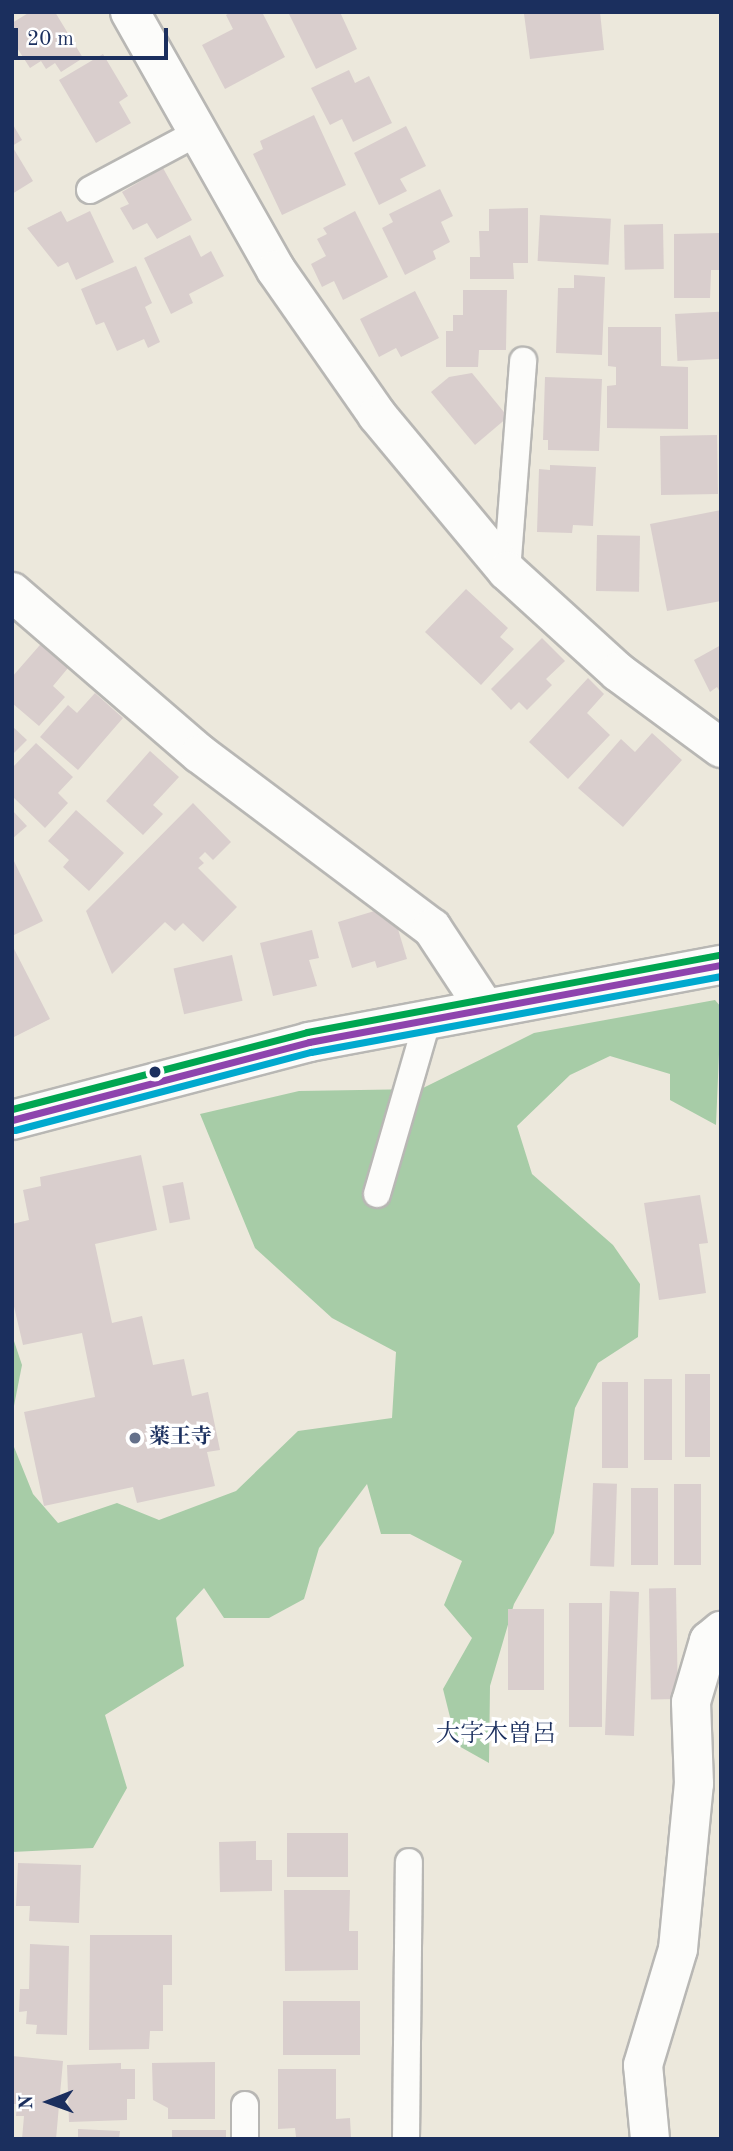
<!DOCTYPE html>
<meta charset="utf-8">
<style>
body{margin:0}
#map{position:relative;width:733px;height:2151px;overflow:hidden;background:#ece8dc;font-family:"Old Standard TT","Noto Serif JP",serif}
div>[style]{position:absolute}
.forest>*{inset:0;background:#a7cca7}
.building>*{inset:0;background:#d9cecd;transform-origin:0 0}
.roads{filter:drop-shadow(2px 0 #b8b7b4) drop-shadow(-2px 0 #b8b7b4) drop-shadow(0 2px #b8b7b4) drop-shadow(0 -2px #b8b7b4)}
.service>*{height:26px;margin:-13px;padding:0 13px;transform-origin:13px;border-radius:13px;background:#fcfcfa}
.minor>*{height:38px;margin:-19px;padding:0 19px;transform-origin:19px;border-radius:19px;background:#fcfcfa}
.tertiary>*{height:38px;margin:-19px;padding:0 19px;transform-origin:19px;border-radius:19px;background:#fcfcfa}
.bus-1>*{height:7px;margin:-3.5px;padding:0 3.5px;transform-origin:3.5px;border-radius:3.5px;background:#8e44ad}
.bus-2>*{height:7px;margin:-3.5px;padding:0 3.5px;transform-origin:3.5px;border-radius:3.5px;background:#00a9ce}
.bus-3>*{height:7px;margin:-3.5px;padding:0 3.5px;transform-origin:3.5px;border-radius:3.5px;background:#00a651}
.dots>*{width:19px;height:19px;translate:-50% -50%;box-sizing:border-box;border:4px solid #fff;border-radius:50%}
span{translate:-50% -50%;white-space:nowrap;text-align:center;line-height:1.15;-webkit-text-stroke:7px #fff;paint-order:stroke}
.poi-label{font-size:21px;color:#1b2f5e;font-weight:700}
.left{translate:0 -50%;text-align:left}
.quarter-label{font-size:24px;color:#1b2f5e}
.frame{position:absolute;inset:0;border:14px solid #1b2f5e;pointer-events:none}
.north{position:absolute;left:14px;top:2067px;width:70px;height:70px;-webkit-text-stroke:5px #fff;paint-order:stroke;rotate:269deg;font-size:19px;font-weight:700;line-height:28px;text-align:center;color:#1b2f5e}
.north::after{content:'';display:block;margin:auto;width:24px;height:32px;background:#1b2f5e;clip-path:polygon(50% 0,100% 100%,50% 72%,0 100%)}
.scale{position:absolute;left:14px;top:28px;width:154px;height:32px;box-sizing:border-box;border:4px solid #1b2f5e;border-top:0;padding-left:9px;font-size:21px;line-height:24px;white-space:nowrap;color:#1b2f5e;-webkit-text-stroke:5px #fff;paint-order:stroke}
</style>
<div id="map">
<div class="forest">
<div style="clip-path:polygon(715px 1000px,721px 1007px,716px 1125px,670px 1100px,670px 1074px,610px 1056px,570px 1075px,517px 1126px,532px 1174px,613px 1245px,640px 1284px,638px 1337px,598px 1363px,575px 1408px,554px 1533px,514px 1604px,490px 1686px,489px 1763px,457px 1745px,443px 1689px,472px 1638px,444px 1605px,462px 1561px,410px 1534px,381px 1534px,367px 1484px,319px 1548px,304px 1599px,269px 1618px,224px 1618px,204px 1588px,176px 1618px,184px 1666px,105px 1715px,127px 1788px,93px 1848px,12px 1852px,12px 1442px,33px 1494px,58px 1523px,117px 1503px,159px 1520px,236px 1491px,298px 1431px,392px 1418px,396px 1352px,332px 1318px,255px 1248px,200px 1114px,299px 1091px,421px 1089px,534px 1033px)"></div>
<div style="clip-path:polygon(12px 1335px,22px 1365px,12px 1416px)"></div>
</div>
<div class="building">
<div style="clip-path:polygon(30px 12px,55px 12px,83px 58px,61px 72px,55px 63px,46px 69px,41px 61px,30px 68px,12px 40px,12px 23px)"></div>
<div style="clip-path:polygon(231px 12px,262px 12px,285px 57px,225px 89px,202px 45px,233px 29px,226px 15px)"></div>
<div style="clip-path:polygon(288px 12px,340px 12px,357px 49px,316px 69px)"></div>
<div style="clip-path:polygon(600px 12px,604px 50px,530px 59px,524px 14px)"></div>
<div style="clip-path:polygon(103px 54px,128px 96px,119px 102px,131px 123px,96px 143px,59px 80px)"></div>
<div style="clip-path:polygon(349px 70px,355px 83px,369px 76px,392px 123px,353px 142px,342px 119px,330px 125px,311px 88px)"></div>
<div style="clip-path:polygon(314px 115px,346px 185px,282px 215px,253px 154px,263px 149px,260px 141px)"></div>
<div style="clip-path:polygon(12px 123px,22px 140px,12px 146px)"></div>
<div style="clip-path:polygon(406px 126px,426px 166px,400px 179px,407px 191px,379px 205px,354px 153px)"></div>
<div style="clip-path:polygon(12px 146px,33px 181px,12px 194px)"></div>
<div style="clip-path:polygon(163px 168px,192px 220px,157px 239px,147px 223px,133px 230px,120px 208px,129px 204px,122px 192px)"></div>
<div style="clip-path:polygon(440px 189px,453px 216px,441px 222px,450px 242px,433px 251px,436px 259px,405px 275px,382px 228px,393px 222px,389px 214px)"></div>
<div style="clip-path:polygon(528px 208px,528px 263px,513px 263px,514px 279px,470px 279px,470px 257px,480px 257px,479px 231px,489px 231px,489px 209px)"></div>
<div style="clip-path:polygon(61px 211px,67px 222px,90px 211px,114px 262px,76px 280px,68px 262px,58px 267px,27px 228px)"></div>
<div style="clip-path:polygon(355px 211px,388px 277px,343px 300px,334px 281px,322px 287px,311px 264px,326px 256px,317px 239px,327px 234px,323px 228px)"></div>
<div style="left:540px;top:215px;width:71px;height:46px;rotate:3deg"></div>
<div style="left:663px;top:224px;width:45px;height:39px;rotate:89deg"></div>
<div style="clip-path:polygon(721px 233px,721px 270px,711px 270px,710px 298px,674px 298px,674px 234px)"></div>
<div style="clip-path:polygon(190px 235px,201px 257px,211px 251px,224px 276px,189px 294px,193px 303px,171px 314px,144px 258px)"></div>
<div style="clip-path:polygon(136px 266px,152px 303px,145px 307px,160px 342px,148px 348px,144px 339px,117px 351px,104px 322px,96px 325px,81px 289px)"></div>
<div style="clip-path:polygon(574px 275px,605px 277px,602px 355px,556px 353px,558px 288px,574px 288px)"></div>
<div style="clip-path:polygon(463px 290px,507px 290px,506px 350px,479px 350px,478px 367px,446px 367px,446px 331px,453px 331px,453px 315px,463px 315px)"></div>
<div style="clip-path:polygon(415px 291px,439px 338px,401px 357px,396px 348px,379px 357px,360px 319px)"></div>
<div style="left:675px;top:314px;width:44px;height:47px;rotate:-3deg"></div>
<div style="clip-path:polygon(608px 327px,661px 327px,661px 366px,688px 367px,688px 429px,607px 428px,607px 386px,616px 385px,616px 367px,608px 366px)"></div>
<div style="clip-path:polygon(472px 373px,508px 417px,475px 445px,431px 392px,449px 377px)"></div>
<div style="clip-path:polygon(545px 377px,602px 379px,599px 451px,548px 450px,548px 440px,543px 440px)"></div>
<div style="left:717px;top:435px;width:59px;height:57px;rotate:89deg"></div>
<div style="clip-path:polygon(550px 465px,596px 467px,593px 526px,573px 525px,572px 533px,537px 532px,539px 469px,550px 470px)"></div>
<div style="clip-path:polygon(721px 510px,721px 601px,667px 611px,650px 524px)"></div>
<div style="left:597px;top:535px;width:43px;height:56px;rotate:1deg"></div>
<div style="clip-path:polygon(466px 589px,508px 628px,500px 637px,514px 649px,481px 685px,425px 632px)"></div>
<div style="clip-path:polygon(46px 638px,73px 662px,53px 686px,65px 697px,39px 726px,12px 703px,12px 677px)"></div>
<div style="clip-path:polygon(542px 638px,565px 661px,546px 679px,552px 685px,527px 710px,519px 702px,511px 710px,491px 689px)"></div>
<div style="clip-path:polygon(721px 645px,721px 694px,717px 687px,710px 692px,694px 660px)"></div>
<div style="clip-path:polygon(588px 678px,604px 694px,587px 713px,610px 735px,568px 779px,529px 742px)"></div>
<div style="clip-path:polygon(95px 693px,123px 718px,78px 770px,40px 737px,68px 705px,77px 713px)"></div>
<div style="clip-path:polygon(12px 726px,27px 740px,12px 755px)"></div>
<div style="clip-path:polygon(652px 733px,682px 760px,623px 827px,578px 788px,621px 739px,635px 752px)"></div>
<div style="clip-path:polygon(36px 743px,73px 777px,58px 793px,68px 803px,45px 828px,12px 796px,12px 768px)"></div>
<div style="clip-path:polygon(150px 751px,179px 777px,153px 805px,163px 814px,143px 835px,106px 801px)"></div>
<div style="clip-path:polygon(193px 803px,231px 842px,213px 860px,205px 852px,199px 858px,204px 863px,198px 868px,237px 907px,203px 942px,183px 923px,175px 931px,165px 922px,112px 974px,86px 911px)"></div>
<div style="clip-path:polygon(12px 810px,27px 826px,12px 839px)"></div>
<div style="clip-path:polygon(76px 810px,124px 853px,89px 891px,63px 867px,69px 860px,48px 841px)"></div>
<div style="clip-path:polygon(12px 857px,43px 921px,12px 936px)"></div>
<div style="clip-path:polygon(391px 906px,407px 959px,377px 968px,375px 961px,352px 968px,338px 922px)"></div>
<div style="clip-path:polygon(312px 930px,319px 958px,309px 960px,317px 986px,273px 996px,260px 943px)"></div>
<div style="clip-path:polygon(12px 945px,50px 1019px,12px 1038px)"></div>
<div style="left:232px;top:955px;width:47px;height:60px;rotate:77deg"></div>
<div style="clip-path:polygon(141px 1155px,157px 1230px,95px 1244px,112px 1323px,142px 1316px,153px 1365px,184px 1359px,192px 1396px,208px 1392px,220px 1450px,207px 1452px,215px 1486px,137px 1503px,133px 1487px,44px 1506px,24px 1412px,95px 1397px,82px 1333px,23px 1345px,12px 1298px,12px 1224px,29px 1220px,23px 1190px,41px 1186px,40px 1177px)"></div>
<div style="left:183px;top:1182px;width:38px;height:21px;rotate:79deg"></div>
<div style="clip-path:polygon(700px 1195px,708px 1243px,699px 1244px,706px 1293px,659px 1300px,644px 1203px)"></div>
<div style="left:685px;top:1374px;width:25px;height:83px"></div>
<div style="left:644px;top:1379px;width:28px;height:81px"></div>
<div style="left:602px;top:1382px;width:26px;height:86px"></div>
<div style="left:593px;top:1483px;width:24px;height:83px;rotate:2deg"></div>
<div style="left:674px;top:1484px;width:27px;height:81px"></div>
<div style="left:631px;top:1488px;width:27px;height:77px"></div>
<div style="left:676px;top:1588px;width:111px;height:27px;rotate:89deg"></div>
<div style="left:610px;top:1591px;width:29px;height:144px;rotate:2deg"></div>
<div style="left:569px;top:1603px;width:33px;height:124px"></div>
<div style="left:508px;top:1609px;width:36px;height:81px"></div>
<div style="left:348px;top:1833px;width:44px;height:61px;rotate:90deg"></div>
<div style="clip-path:polygon(256px 1841px,256px 1860px,272px 1860px,272px 1891px,220px 1892px,219px 1842px)"></div>
<div style="clip-path:polygon(18px 1863px,81px 1865px,79px 1923px,29px 1921px,30px 1906px,16px 1906px)"></div>
<div style="clip-path:polygon(284px 1890px,350px 1890px,349px 1931px,358px 1931px,358px 1970px,285px 1971px)"></div>
<div style="clip-path:polygon(90px 1935px,172px 1935px,172px 1985px,163px 1985px,163px 2031px,150px 2031px,149px 2049px,89px 2050px)"></div>
<div style="clip-path:polygon(30px 1944px,69px 1946px,67px 2035px,36px 2034px,37px 2025px,26px 2024px,27px 2011px,19px 2012px,20px 1989px,29px 1989px)"></div>
<div style="left:283px;top:2001px;width:77px;height:54px"></div>
<div style="clip-path:polygon(12px 2056px,63px 2061px,56px 2139px,22px 2139px,24px 2116px,16px 2116px,17px 2104px,12px 2104px)"></div>
<div style="clip-path:polygon(215px 2062px,215px 2119px,168px 2119px,168px 2108px,153px 2100px,152px 2063px)"></div>
<div style="clip-path:polygon(121px 2063px,121px 2069px,135px 2069px,135px 2099px,127px 2099px,127px 2120px,69px 2122px,67px 2065px)"></div>
<div style="clip-path:polygon(278px 2069px,336px 2069px,336px 2119px,350px 2118px,351px 2137px,296px 2137px,295px 2128px,278px 2129px)"></div>
<div style="clip-path:polygon(78px 2129px,120px 2131px,119px 2139px,78px 2139px)"></div>
<div style="left:172px;top:2130px;width:54px;height:9px"></div>
</div>
<div class="roads">
<div class="service">
<div style="left:90px;top:190px;width:119px;rotate:-28.1deg"></div>
<div style="left:507px;top:571px;width:211px;rotate:-85.6deg"></div>
<div style="left:377px;top:1194px;width:182px;rotate:-73.8deg"></div>
<div style="left:245px;top:2105px;width:34px;rotate:90deg"></div>
<div style="left:406px;top:2139px;width:277px;rotate:-89.4deg"></div>
</div>
<div class="minor">
<div style="left:130px;top:12px;width:296px;rotate:60.5deg"></div>
<div style="left:276px;top:270px;width:177px;rotate:55.1deg"></div>
<div style="left:377px;top:415px;width:203px;rotate:50.2deg"></div>
<div style="left:507px;top:571px;width:150px;rotate:42.3deg"></div>
<div style="left:618px;top:672px;width:128px;rotate:36.4deg"></div>
<div style="left:12px;top:592px;width:248px;rotate:40.8deg"></div>
<div style="left:200px;top:754px;width:290px;rotate:36.9deg"></div>
<div style="left:432px;top:928px;width:95px;rotate:56.6deg"></div>
<div style="left:650px;top:2139px;width:74px;rotate:-95.4deg"></div>
<div style="left:643px;top:2065px;width:121px;rotate:-73.2deg"></div>
<div style="left:678px;top:1949px;width:166px;rotate:-84.5deg"></div>
<div style="left:694px;top:1784px;width:82px;rotate:-92.1deg"></div>
<div style="left:691px;top:1702px;width:64px;rotate:-73.6deg"></div>
<div style="left:709px;top:1641px;width:16px;rotate:-40deg"></div>
</div>
<div class="tertiary">
<div style="left:12px;top:1120px;width:307px;rotate:-14.7deg"></div>
<div style="left:309px;top:1042px;width:419px;rotate:-10.6deg"></div>
</div>
</div>
<div class="bus-1">
<div style="left:12px;top:1120px;width:307px;rotate:-14.7deg"></div>
<div style="left:309px;top:1042px;width:419px;rotate:-10.6deg"></div>
</div>
<div class="bus-2">
<div style="left:15px;top:1130px;width:306px;rotate:-14.8deg"></div>
<div style="left:311px;top:1052px;width:417px;rotate:-10.5deg"></div>
</div>
<div class="bus-3">
<div style="left:12px;top:1109px;width:305px;rotate:-14.6deg"></div>
<div style="left:307px;top:1032px;width:419px;rotate:-10.6deg"></div>
</div>
<div class="dots">
<div style="left:155px;top:1072px;background:#1b2f5e"></div>
<div style="left:135px;top:1438px;background:#64708a"></div>
</div>
<div class="poi-label">
<span class="left" style="left:149px;top:1438px">薬王寺</span>
</div>
<div class="quarter-label">
<span style="left:496px;top:1736px">大字木曽呂</span>
</div>
<div class="frame"></div>
<div class="north">N</div>
<div class="scale">20 m</div>
</div>
